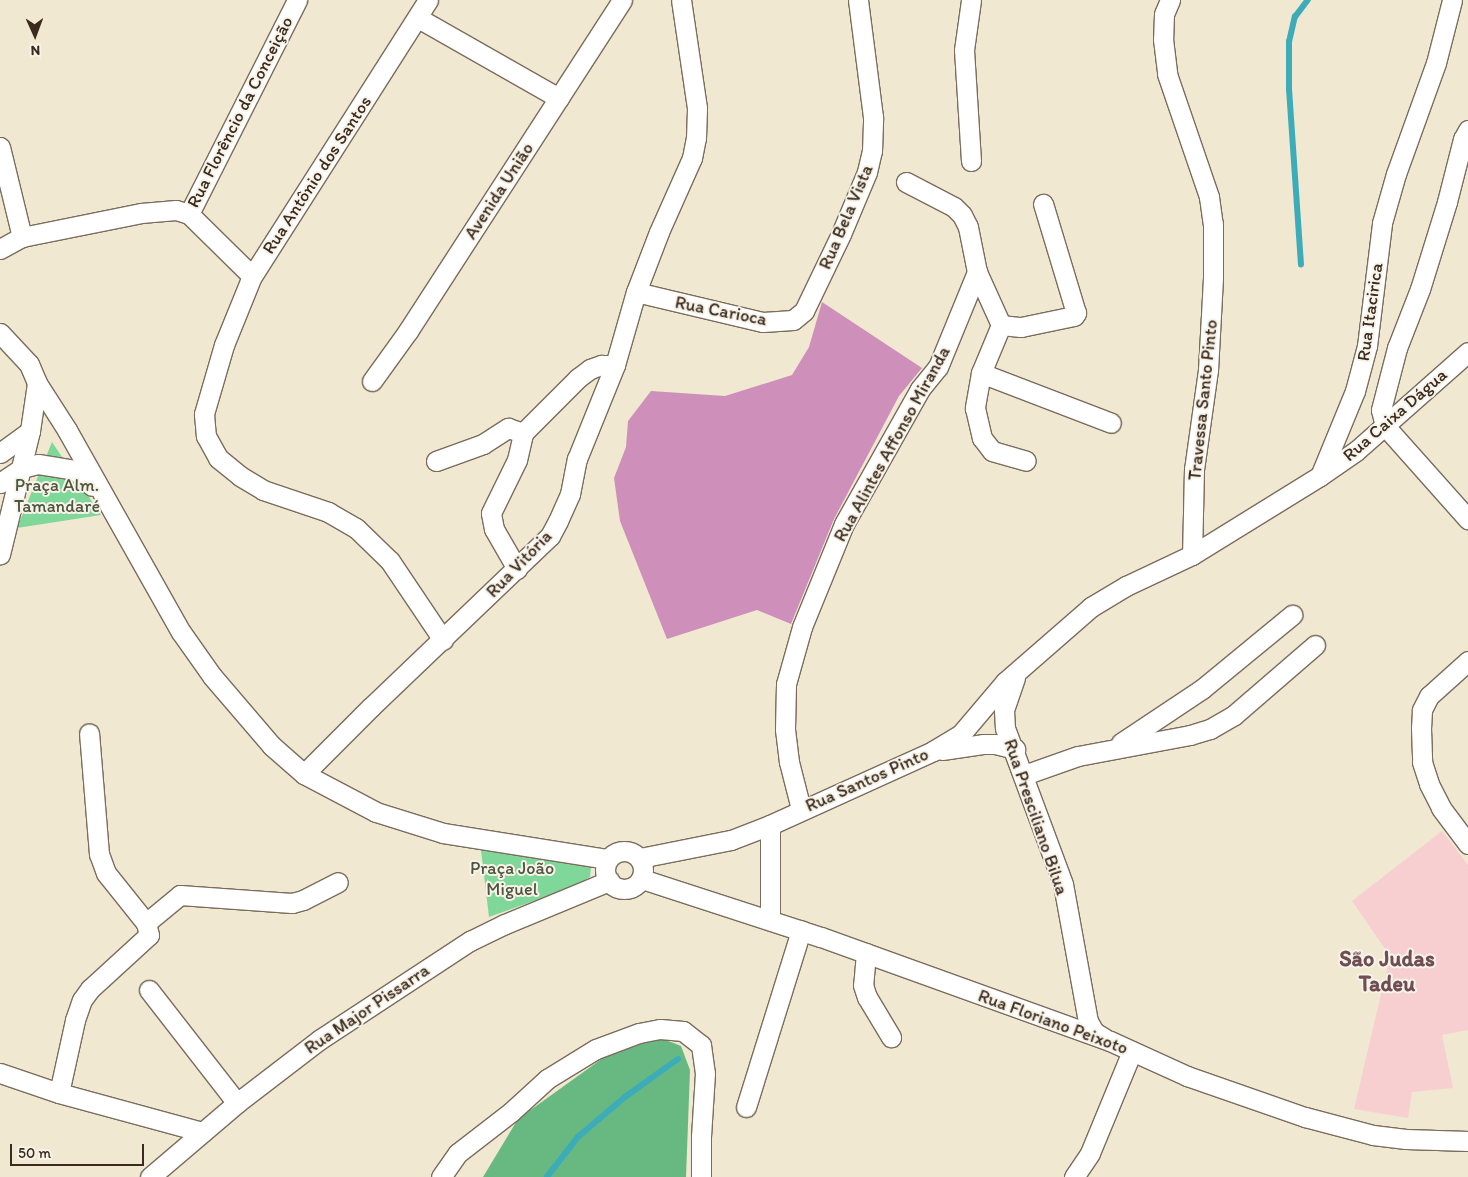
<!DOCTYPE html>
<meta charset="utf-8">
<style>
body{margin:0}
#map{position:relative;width:1468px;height:1177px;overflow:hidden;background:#f1e8d1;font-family:Itim,sans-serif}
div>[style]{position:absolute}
.built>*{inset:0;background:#f7cfd1}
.green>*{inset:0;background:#80d79a}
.forest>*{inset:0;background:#68b882}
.stream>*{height:5.5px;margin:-2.75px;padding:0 2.75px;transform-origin:2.75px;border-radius:2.75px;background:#3cadb8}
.building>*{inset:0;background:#cf8fbb}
.roads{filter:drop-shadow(1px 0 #7b6c5d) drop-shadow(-1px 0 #7b6c5d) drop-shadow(0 1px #7b6c5d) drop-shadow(0 -1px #7b6c5d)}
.minor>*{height:19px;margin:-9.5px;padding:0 9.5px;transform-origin:9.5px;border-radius:9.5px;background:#fff}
.minor>.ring{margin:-9.5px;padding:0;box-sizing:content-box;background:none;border:19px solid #fff;border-radius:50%}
span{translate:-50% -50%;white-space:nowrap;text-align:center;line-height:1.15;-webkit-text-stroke:4px #f7f3e8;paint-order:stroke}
.street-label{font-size:18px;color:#3b2a1e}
.park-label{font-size:18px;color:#4c553d}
.district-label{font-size:22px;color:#6f4d55;font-weight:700}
.north{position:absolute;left:10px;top:10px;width:50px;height:50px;-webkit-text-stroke:4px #f7f3e8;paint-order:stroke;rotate:178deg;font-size:14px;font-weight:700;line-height:20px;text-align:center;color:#3b2a1e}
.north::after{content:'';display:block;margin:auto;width:18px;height:22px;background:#3b2a1e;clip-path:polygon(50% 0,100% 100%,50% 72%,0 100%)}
.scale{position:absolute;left:10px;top:1144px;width:134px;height:22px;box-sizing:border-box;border:2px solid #3b2a1e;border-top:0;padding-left:6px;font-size:15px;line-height:18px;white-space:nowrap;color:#3b2a1e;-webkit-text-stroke:4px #f7f3e8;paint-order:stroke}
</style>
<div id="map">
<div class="built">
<div style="clip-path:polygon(1442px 831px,1468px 865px,1468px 1030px,1442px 1035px,1453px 1088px,1412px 1092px,1408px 1118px,1354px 1109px,1390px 956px,1352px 901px)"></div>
</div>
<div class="green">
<div style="clip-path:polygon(52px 442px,101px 515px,17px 528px)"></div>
<div style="clip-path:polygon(481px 850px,592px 858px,590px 877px,575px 886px,489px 917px)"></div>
</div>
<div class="forest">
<div style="clip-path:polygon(656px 1036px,681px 1046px,690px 1070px,686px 1177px,483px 1177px,518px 1119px,628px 1040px)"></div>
</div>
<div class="stream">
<div style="left:1301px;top:265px;width:175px;rotate:-93.9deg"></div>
<div style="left:1289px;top:90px;width:48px;rotate:-90deg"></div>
<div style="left:1289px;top:42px;width:26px;rotate:-77deg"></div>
<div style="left:1295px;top:17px;width:21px;rotate:-53deg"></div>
<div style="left:547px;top:1177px;width:51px;rotate:-52.2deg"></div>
<div style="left:578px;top:1137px;width:62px;rotate:-40.4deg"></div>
<div style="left:625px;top:1097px;width:65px;rotate:-35.6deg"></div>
</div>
<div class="building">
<div style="clip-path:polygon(822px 302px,922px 368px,899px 396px,834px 519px,791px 624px,757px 610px,667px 639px,620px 521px,614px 478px,626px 447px,628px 421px,651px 391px,725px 396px,792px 375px,809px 347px)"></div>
</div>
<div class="roads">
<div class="minor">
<div style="left:428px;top:0;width:327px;rotate:122.5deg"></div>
<div style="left:252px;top:276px;width:74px;rotate:112.1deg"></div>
<div style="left:224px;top:345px;width:72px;rotate:106.2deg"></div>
<div style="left:204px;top:414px;width:22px;rotate:85deg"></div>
<div style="left:206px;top:436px;width:25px;rotate:61deg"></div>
<div style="left:218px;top:458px;width:28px;rotate:39deg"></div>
<div style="left:240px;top:476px;width:27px;rotate:31deg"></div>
<div style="left:263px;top:490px;width:69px;rotate:18.7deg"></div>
<div style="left:328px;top:512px;width:32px;rotate:30deg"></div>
<div style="left:356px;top:528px;width:47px;rotate:44.1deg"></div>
<div style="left:390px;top:561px;width:95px;rotate:56.1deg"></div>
<div style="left:1170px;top:0;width:15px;rotate:113deg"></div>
<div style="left:1164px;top:14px;width:25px;rotate:92deg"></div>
<div style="left:1163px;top:39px;width:35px;rotate:83deg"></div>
<div style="left:1167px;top:74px;width:130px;rotate:71.1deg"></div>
<div style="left:1209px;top:197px;width:27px;rotate:82deg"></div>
<div style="left:1213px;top:224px;width:54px;rotate:90deg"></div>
<div style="left:1213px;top:278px;width:92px;rotate:93.1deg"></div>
<div style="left:1208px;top:370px;width:100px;rotate:98deg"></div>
<div style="left:1194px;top:469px;width:86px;rotate:91.3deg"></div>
<div style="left:418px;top:18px;width:162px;rotate:29.6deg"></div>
<div style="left:1468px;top:130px;width:10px;rotate:119deg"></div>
<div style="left:1463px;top:139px;width:65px;rotate:104.3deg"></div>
<div style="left:1447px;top:202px;width:91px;rotate:107.2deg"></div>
<div style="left:1420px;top:289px;width:63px;rotate:111.3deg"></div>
<div style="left:1397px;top:348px;width:64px;rotate:104.5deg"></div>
<div style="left:1381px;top:410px;width:16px;rotate:76deg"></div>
<div style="left:1385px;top:426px;width:125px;rotate:48.3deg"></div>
<div style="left:0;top:147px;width:93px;rotate:76.3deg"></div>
<div style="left:971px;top:161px;width:111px;rotate:-93.6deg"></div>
<div style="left:964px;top:50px;width:50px;rotate:-82deg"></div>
<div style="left:906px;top:182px;width:54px;rotate:27.5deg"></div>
<div style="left:954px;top:207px;width:11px;rotate:45deg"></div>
<div style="left:962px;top:215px;width:13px;rotate:63deg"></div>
<div style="left:968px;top:227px;width:46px;rotate:78.7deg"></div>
<div style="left:977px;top:272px;width:58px;rotate:65.6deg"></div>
<div style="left:1001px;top:325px;width:52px;rotate:112.6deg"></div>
<div style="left:981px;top:373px;width:36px;rotate:100deg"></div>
<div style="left:975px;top:408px;width:31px;rotate:77deg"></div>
<div style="left:982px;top:438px;width:16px;rotate:52deg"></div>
<div style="left:992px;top:451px;width:35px;rotate:16deg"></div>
<div style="left:189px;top:214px;width:88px;rotate:44.5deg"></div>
<div style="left:0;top:249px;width:25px;rotate:-29deg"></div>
<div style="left:22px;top:237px;width:121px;rotate:-11.4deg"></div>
<div style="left:141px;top:213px;width:35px;rotate:-5deg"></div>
<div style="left:176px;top:210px;width:14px;rotate:17deg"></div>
<div style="left:189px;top:214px;width:240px;rotate:-63.2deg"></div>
<div style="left:636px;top:292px;width:130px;rotate:13.3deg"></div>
<div style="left:763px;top:322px;width:30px;rotate:-4deg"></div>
<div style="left:793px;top:320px;width:14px;rotate:-39deg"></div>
<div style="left:804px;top:311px;width:85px;rotate:-64.3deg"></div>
<div style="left:841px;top:234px;width:67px;rotate:-67.2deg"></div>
<div style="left:867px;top:172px;width:22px;rotate:-77deg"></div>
<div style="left:872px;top:151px;width:34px;rotate:-88deg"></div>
<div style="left:873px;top:117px;width:118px;rotate:-97.3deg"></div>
<div style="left:1001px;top:325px;width:20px;rotate:6deg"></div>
<div style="left:1021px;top:327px;width:54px;rotate:-11.7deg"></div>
<div style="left:1074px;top:316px;width:4px;rotate:-56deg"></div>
<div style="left:1076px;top:313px;width:114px;rotate:-106.8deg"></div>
<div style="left:0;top:333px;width:42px;rotate:46.9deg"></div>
<div style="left:29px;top:364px;width:21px;rotate:67deg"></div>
<div style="left:37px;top:383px;width:49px;rotate:98.3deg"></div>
<div style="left:30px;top:431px;width:127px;rotate:103.7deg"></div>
<div style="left:981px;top:373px;width:139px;rotate:21deg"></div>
<div style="left:372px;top:381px;width:62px;rotate:-54.2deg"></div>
<div style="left:408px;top:331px;width:394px;rotate:-57.1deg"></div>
<div style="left:37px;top:383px;width:56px;rotate:57.4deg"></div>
<div style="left:67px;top:430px;width:232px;rotate:60.6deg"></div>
<div style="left:181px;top:632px;width:54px;rotate:54.8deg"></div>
<div style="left:212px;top:676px;width:92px;rotate:49.4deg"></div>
<div style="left:272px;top:746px;width:43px;rotate:41.2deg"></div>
<div style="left:304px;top:774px;width:81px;rotate:27.8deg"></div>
<div style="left:376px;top:812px;width:70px;rotate:17.4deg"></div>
<div style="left:443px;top:833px;width:167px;rotate:9deg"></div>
<div style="left:0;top:453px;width:37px;rotate:-36deg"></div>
<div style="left:436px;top:461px;width:50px;rotate:-19.9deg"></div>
<div style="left:483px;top:444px;width:30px;rotate:-33deg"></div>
<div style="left:508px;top:428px;width:16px;rotate:18deg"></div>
<div style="left:1320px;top:476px;width:44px;rotate:-34.8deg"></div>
<div style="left:1356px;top:451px;width:149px;rotate:-41.5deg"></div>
<div style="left:0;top:483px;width:27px;rotate:-34deg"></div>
<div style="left:22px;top:468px;width:16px;rotate:-14deg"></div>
<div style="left:38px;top:464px;width:37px;rotate:9deg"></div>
<div style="left:75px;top:470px;width:23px;rotate:43deg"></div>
<div style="left:517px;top:569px;width:46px;rotate:-119.9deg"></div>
<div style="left:494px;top:529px;width:16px;rotate:-101deg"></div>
<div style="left:491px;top:513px;width:59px;rotate:-63.9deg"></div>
<div style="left:517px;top:460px;width:28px;rotate:-77deg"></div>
<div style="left:523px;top:433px;width:78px;rotate:-45deg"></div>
<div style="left:578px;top:378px;width:15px;rotate:-37deg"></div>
<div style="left:590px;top:369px;width:12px;rotate:-20deg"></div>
<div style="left:601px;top:365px;width:14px"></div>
<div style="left:1468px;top:661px;width:52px;rotate:138.1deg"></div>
<div style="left:1429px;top:696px;width:16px;rotate:117deg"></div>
<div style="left:1422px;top:710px;width:18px;rotate:93deg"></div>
<div style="left:1421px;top:728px;width:34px;rotate:88deg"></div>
<div style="left:1422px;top:762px;width:23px;rotate:72deg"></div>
<div style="left:1429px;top:784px;width:27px;rotate:63deg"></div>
<div style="left:1441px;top:808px;width:45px;rotate:53.1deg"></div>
<div style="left:1015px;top:678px;width:34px;rotate:109deg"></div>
<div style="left:1004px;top:710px;width:18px;rotate:87deg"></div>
<div style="left:1005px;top:728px;width:166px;rotate:69.6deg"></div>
<div style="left:1063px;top:884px;width:139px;rotate:79.7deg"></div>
<div style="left:1088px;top:1021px;width:13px;rotate:61deg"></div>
<div style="left:1094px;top:1032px;width:12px;rotate:31deg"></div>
<div style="left:1121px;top:743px;width:97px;rotate:-33.7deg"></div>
<div style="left:1202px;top:689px;width:117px;rotate:-39.4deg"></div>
<div style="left:942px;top:750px;width:41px;rotate:-8.3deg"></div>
<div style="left:983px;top:744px;width:12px"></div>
<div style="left:995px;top:744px;width:21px;rotate:14deg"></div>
<div style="left:304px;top:774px;width:95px;rotate:-45deg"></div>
<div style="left:371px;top:707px;width:248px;rotate:-43.7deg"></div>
<div style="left:550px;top:536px;width:17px;rotate:-62deg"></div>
<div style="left:558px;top:521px;width:30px;rotate:-66deg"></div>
<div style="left:570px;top:494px;width:36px;rotate:-79deg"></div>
<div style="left:577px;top:459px;width:101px;rotate:-68deg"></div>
<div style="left:615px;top:365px;width:76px;rotate:-74deg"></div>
<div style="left:636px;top:292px;width:64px;rotate:-69deg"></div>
<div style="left:659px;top:232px;width:81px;rotate:-66deg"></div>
<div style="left:692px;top:158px;width:20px;rotate:-79deg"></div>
<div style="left:696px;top:138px;width:30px;rotate:-88deg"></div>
<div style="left:697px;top:108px;width:109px;rotate:-98.4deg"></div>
<div style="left:1024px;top:775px;width:57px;rotate:-19.4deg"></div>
<div style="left:1078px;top:756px;width:114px;rotate:-10.6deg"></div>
<div style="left:1190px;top:735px;width:21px;rotate:-17deg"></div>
<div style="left:1210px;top:729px;width:28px;rotate:-30deg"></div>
<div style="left:1234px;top:715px;width:107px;rotate:-40.8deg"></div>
<div style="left:801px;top:809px;width:49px;rotate:-104.3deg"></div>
<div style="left:789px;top:762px;width:33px;rotate:-97deg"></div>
<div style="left:785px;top:729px;width:45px;rotate:-88.7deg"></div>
<div style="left:786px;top:684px;width:59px;rotate:-74.3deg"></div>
<div style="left:802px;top:627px;width:111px;rotate:-67.8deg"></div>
<div style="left:844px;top:524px;width:155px;rotate:-60.6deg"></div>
<div style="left:920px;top:389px;width:28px;rotate:-51deg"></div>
<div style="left:938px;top:367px;width:103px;rotate:-67.7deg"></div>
<div class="ring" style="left:605px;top:851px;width:19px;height:19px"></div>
<div style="left:640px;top:858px;width:93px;rotate:-11.2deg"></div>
<div style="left:731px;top:840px;width:42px;rotate:-21deg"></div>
<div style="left:770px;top:825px;width:179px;rotate:-24.4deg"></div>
<div style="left:933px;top:751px;width:33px;rotate:-31deg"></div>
<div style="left:961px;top:734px;width:68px;rotate:-49.8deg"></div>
<div style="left:1005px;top:682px;width:114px;rotate:-41.1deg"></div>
<div style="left:1091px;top:607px;width:41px;rotate:-31deg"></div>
<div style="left:1126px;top:586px;width:73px;rotate:-25.2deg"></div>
<div style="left:1192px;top:555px;width:150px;rotate:-31.7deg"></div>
<div style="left:1320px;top:476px;width:92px;rotate:-67.6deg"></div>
<div style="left:1355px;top:391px;width:47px;rotate:-75.1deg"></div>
<div style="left:1367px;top:346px;width:124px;rotate:-83deg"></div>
<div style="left:1382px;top:223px;width:51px;rotate:-74.1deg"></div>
<div style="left:1396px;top:174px;width:118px;rotate:-70.2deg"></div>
<div style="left:1436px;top:63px;width:65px;rotate:-75.7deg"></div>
<div style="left:642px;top:879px;width:188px;rotate:18deg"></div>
<div style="left:821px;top:937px;width:307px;rotate:19.8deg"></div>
<div style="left:1110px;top:1041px;width:85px;rotate:24.4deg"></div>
<div style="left:1187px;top:1076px;width:125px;rotate:19.2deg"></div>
<div style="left:1305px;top:1117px;width:70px;rotate:14.8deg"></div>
<div style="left:1373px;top:1135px;width:33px;rotate:7deg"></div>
<div style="left:1406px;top:1139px;width:62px;rotate:1.8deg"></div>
<div style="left:770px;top:920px;width:95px;rotate:-90deg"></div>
<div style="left:146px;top:923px;width:44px;rotate:-39.5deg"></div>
<div style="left:180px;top:895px;width:112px;rotate:4.1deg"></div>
<div style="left:292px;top:903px;width:11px;rotate:-15deg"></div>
<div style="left:303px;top:900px;width:39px;rotate:-27deg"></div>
<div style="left:866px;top:953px;width:32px;rotate:95deg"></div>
<div style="left:863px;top:985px;width:13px;rotate:72deg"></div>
<div style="left:867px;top:997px;width:47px;rotate:59deg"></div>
<div style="left:149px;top:990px;width:143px;rotate:52.1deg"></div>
<div style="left:0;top:1073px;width:62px;rotate:18.7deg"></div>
<div style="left:59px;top:1093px;width:149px;rotate:15.2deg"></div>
<div style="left:59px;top:1093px;width:75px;rotate:-77.6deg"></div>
<div style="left:75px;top:1020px;width:21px;rotate:-71deg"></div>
<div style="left:82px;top:1000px;width:14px;rotate:-54deg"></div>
<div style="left:90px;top:989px;width:80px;rotate:-42.5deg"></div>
<div style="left:149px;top:935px;width:12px;rotate:-104deg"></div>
<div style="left:146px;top:923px;width:64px;rotate:-128.7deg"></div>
<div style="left:106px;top:873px;width:20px;rotate:-110deg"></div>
<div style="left:99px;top:854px;width:121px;rotate:-94.7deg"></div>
<div style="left:746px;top:1107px;width:185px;rotate:-72.7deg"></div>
<div style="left:150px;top:1177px;width:114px;rotate:-40.4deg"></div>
<div style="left:237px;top:1103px;width:103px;rotate:-37.5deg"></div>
<div style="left:319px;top:1040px;width:181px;rotate:-33.3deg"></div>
<div style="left:470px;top:941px;width:39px;rotate:-26deg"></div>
<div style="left:505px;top:924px;width:113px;rotate:-22.5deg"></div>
<div style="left:441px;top:1177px;width:29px;rotate:-55deg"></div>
<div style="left:458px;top:1153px;width:67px;rotate:-37.7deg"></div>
<div style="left:511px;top:1112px;width:49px;rotate:-42.5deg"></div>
<div style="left:547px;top:1079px;width:57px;rotate:-31.5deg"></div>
<div style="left:596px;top:1049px;width:46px;rotate:-20.4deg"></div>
<div style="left:639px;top:1033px;width:21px;rotate:-11deg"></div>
<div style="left:660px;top:1029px;width:23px;rotate:5deg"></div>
<div style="left:683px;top:1031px;width:23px;rotate:38deg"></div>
<div style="left:701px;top:1045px;width:28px;rotate:82deg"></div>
<div style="left:705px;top:1073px;width:64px;rotate:93.6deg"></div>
<div style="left:701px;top:1137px;width:40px;rotate:90deg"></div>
<div style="left:1074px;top:1177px;width:29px;rotate:-56deg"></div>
<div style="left:1090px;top:1153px;width:110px;rotate:-67.6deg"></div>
</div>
</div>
<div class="street-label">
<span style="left:240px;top:112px;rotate:-63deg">Rua Florêncio da Conceição</span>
<span style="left:317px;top:175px;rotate:-57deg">Rua Antônio dos Santos</span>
<span style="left:499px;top:191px;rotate:-57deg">Avenida União</span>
<span style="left:846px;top:217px;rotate:-67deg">Rua Bela Vista</span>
<span style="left:721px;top:311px;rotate:11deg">Rua Carioca</span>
<span style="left:1370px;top:312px;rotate:-82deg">Rua Itacirica</span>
<span style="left:1203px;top:400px;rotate:-84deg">Travessa Santo Pinto</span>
<span style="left:1395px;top:415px;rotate:-41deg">Rua Caixa Dágua</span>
<span style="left:892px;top:444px;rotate:-61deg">Rua Alintes Affonso Miranda</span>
<span style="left:519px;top:564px;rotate:-46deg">Rua Vitória</span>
<span style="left:867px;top:780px;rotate:-24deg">Rua Santos Pinto</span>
<span style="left:1036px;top:817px;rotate:71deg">Rua Presciliano Bilua</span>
<span style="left:367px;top:1009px;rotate:-34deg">Rua Major Pissarra</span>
<span style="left:1053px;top:1022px;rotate:20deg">Rua Floriano Peixoto</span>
</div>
<div class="park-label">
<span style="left:57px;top:496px">Praça Alm.<br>Tamandaré</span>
<span style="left:512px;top:879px">Praça João<br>Miguel</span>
</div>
<div class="district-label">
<span style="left:1387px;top:971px">São Judas<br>Tadeu</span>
</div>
<div class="north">N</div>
<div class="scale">50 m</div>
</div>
